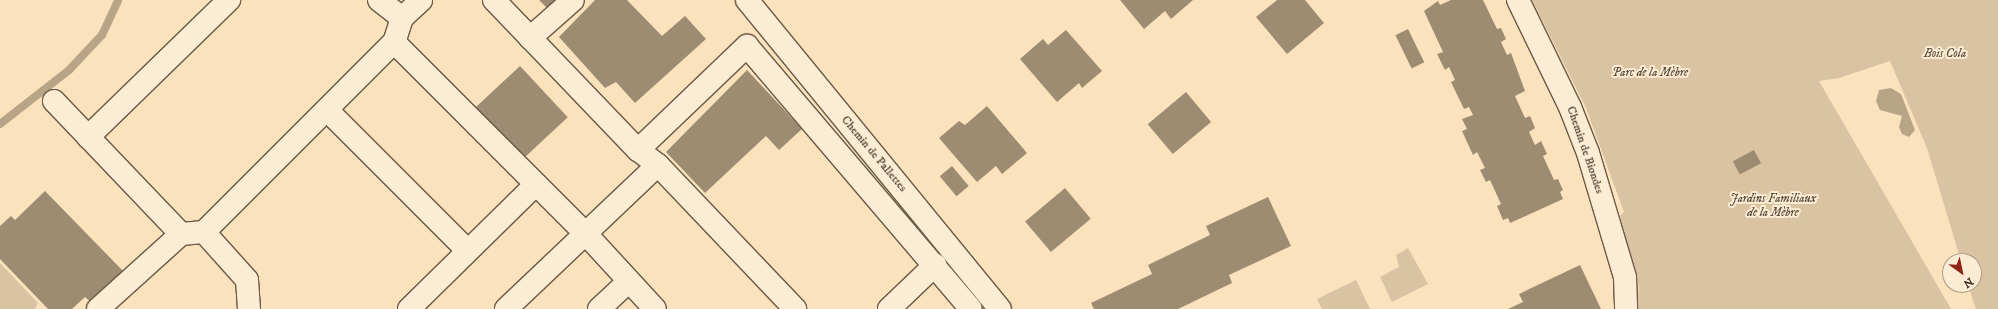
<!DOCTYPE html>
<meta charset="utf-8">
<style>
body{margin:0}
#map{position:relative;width:1998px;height:309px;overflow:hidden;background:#f9e2bc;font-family:"IM FELL DW Pica",serif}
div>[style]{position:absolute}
.green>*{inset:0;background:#d9c3a2}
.water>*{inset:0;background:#b8a487}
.stream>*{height:8px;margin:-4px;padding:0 4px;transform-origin:4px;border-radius:4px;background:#b8a487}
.building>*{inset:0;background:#9d8b72;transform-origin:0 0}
.roads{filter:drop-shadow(1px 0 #6a5a48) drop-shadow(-1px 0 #6a5a48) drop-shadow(0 1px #6a5a48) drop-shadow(0 -1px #6a5a48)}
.minor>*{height:22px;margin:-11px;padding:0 11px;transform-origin:11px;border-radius:11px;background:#fbecd3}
span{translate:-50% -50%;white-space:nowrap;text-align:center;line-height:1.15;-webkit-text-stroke:4px #fbecd3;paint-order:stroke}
.park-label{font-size:12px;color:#5a4a3b;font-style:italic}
.street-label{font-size:12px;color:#3a2c21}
.north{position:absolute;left:1942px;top:253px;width:40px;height:40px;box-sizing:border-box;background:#fbecd3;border:1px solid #ae9f8c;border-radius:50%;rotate:147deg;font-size:11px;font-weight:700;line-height:16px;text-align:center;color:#3a2c21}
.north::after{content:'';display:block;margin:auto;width:14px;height:18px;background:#8f2418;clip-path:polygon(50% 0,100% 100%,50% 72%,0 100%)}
</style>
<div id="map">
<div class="green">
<div style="clip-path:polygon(1532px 0,1998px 0,1998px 309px,1976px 309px,1968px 285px,1974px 285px,1974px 261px,1961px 261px,1927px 148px,1890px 61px,1839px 78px,1819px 81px,1951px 309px,1637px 309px,1639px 287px,1620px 216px,1624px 212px,1586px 108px)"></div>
<div style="clip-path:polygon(1408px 248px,1428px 284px,1392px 302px,1380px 277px,1399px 267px,1396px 255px)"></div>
<div style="clip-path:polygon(0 263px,38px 303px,35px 309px,0 309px)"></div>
<div style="clip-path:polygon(1356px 280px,1370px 309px,1322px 309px,1317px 299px)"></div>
</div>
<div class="water">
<div style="clip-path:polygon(1891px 88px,1901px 94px,1915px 130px,1909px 137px,1902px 134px,1899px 127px,1902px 116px,1880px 110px,1876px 101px,1879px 90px)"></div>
</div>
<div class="stream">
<div style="left:0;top:124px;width:88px;rotate:-38deg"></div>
<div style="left:69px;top:70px;width:48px;rotate:-46.7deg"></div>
<div style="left:102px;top:35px;width:38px;rotate:-65deg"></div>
</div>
<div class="building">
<div style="clip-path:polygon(539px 0,558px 0,548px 9px)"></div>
<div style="clip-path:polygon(595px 0,627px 0,662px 36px,685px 16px,706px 39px,635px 103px,616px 82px,605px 88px,559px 37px)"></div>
<div style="clip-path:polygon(1120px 0,1193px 0,1171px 19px,1165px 11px,1144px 29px)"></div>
<div style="clip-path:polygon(1277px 0,1305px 0,1324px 23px,1287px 54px,1256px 17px)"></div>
<div style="clip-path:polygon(1451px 0,1483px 0,1497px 29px,1501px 28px,1506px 39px,1501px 42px,1507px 55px,1511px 53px,1525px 91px,1515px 96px,1525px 118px,1530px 116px,1535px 128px,1529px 132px,1535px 145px,1541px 141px,1547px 154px,1543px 156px,1554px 180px,1558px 179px,1563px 190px,1560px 192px,1563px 199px,1510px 223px,1508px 218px,1503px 220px,1497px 206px,1501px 204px,1490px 180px,1486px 182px,1480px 170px,1485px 168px,1477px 152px,1473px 155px,1462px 131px,1467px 129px,1462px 119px,1473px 115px,1469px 107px,1464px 109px,1451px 82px,1455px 80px,1449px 67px,1445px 70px,1437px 54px,1443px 52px,1424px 11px,1438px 1px,1440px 5px)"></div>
<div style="left:1408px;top:29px;width:37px;height:14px;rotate:64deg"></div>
<div style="clip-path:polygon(1066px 30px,1102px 71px,1082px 88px,1079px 83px,1057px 102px,1020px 59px,1043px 39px,1048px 45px)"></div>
<div style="left:520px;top:66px;width:70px;height:62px;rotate:47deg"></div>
<div style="clip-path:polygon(747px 70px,802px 129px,779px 150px,766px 136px,705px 193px,666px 152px)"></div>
<div style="left:1186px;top:92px;width:39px;height:50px;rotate:50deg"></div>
<div style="clip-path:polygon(987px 106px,1027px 153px,1002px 174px,996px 166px,977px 182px,939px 138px,959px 121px,965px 125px)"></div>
<div style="left:1754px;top:150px;width:15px;height:24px;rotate:62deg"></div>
<div style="left:952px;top:166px;width:26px;height:16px;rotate:50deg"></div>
<div style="left:1065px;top:188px;width:40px;height:52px;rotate:50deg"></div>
<div style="clip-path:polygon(45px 191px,124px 272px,92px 303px,85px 297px,72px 309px,48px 309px,0 259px,0 226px,11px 216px,15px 220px)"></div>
<div style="clip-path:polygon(1268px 197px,1291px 246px,1229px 275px,1232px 283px,1178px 309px,1094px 309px,1091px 303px,1152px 274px,1148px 265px,1210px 235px,1206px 226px)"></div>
<div style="clip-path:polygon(1580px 265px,1601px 309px,1508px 309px,1523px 302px,1519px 294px)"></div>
</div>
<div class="roads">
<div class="minor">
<div style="left:379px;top:0;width:29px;rotate:38deg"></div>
<div style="left:494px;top:0;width:208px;rotate:46.2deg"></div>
<div style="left:747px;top:0;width:399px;rotate:50.7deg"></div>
<div style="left:1518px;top:0;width:119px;rotate:64.1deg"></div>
<div style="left:1570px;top:107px;width:49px;rotate:68.6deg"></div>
<div style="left:1588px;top:153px;width:129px;rotate:73.4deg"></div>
<div style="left:1625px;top:277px;width:32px;rotate:88deg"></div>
<div style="left:402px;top:18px;width:25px;rotate:108deg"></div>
<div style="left:394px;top:42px;width:270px;rotate:45deg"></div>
<div style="left:585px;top:233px;width:103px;rotate:47.4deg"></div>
<div style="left:402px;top:18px;width:26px;rotate:-43deg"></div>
<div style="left:530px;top:38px;width:57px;rotate:-41.5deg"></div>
<div style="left:54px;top:101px;width:184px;rotate:46.3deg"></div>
<div style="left:181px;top:234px;width:23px;rotate:-5deg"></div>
<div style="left:204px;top:232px;width:64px;rotate:48.1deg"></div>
<div style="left:247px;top:280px;width:29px;rotate:86deg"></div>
<div style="left:327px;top:110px;width:199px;rotate:45deg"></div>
<div style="left:88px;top:137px;width:197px;rotate:-44.2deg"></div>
<div style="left:658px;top:165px;width:25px;rotate:-143deg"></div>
<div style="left:638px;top:150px;width:151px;rotate:-43.7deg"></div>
<div style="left:747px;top:46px;width:345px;rotate:49.6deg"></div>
<div style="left:204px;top:232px;width:269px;rotate:-45deg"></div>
<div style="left:98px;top:309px;width:112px;rotate:-42.1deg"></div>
<div style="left:409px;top:309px;width:178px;rotate:-44.5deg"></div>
<div style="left:506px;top:309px;width:209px;rotate:-43.5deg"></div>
<div style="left:658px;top:165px;width:199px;rotate:46.4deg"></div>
<div style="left:599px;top:309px;width:41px;rotate:-43deg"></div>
<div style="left:889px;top:309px;width:64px;rotate:-43.7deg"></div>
</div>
</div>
<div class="park-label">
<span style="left:1945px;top:54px">Bois Cola</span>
<span style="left:1650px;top:73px">Parc de la Mèbre</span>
<span style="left:1773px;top:206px">Jardins Familiaux<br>de la Mèbre</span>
</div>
<div class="street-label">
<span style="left:1585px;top:150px;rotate:71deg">Chemin de Biondes</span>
<span style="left:874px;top:154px;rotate:50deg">Chemin de Pallettes</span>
</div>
<div class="north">N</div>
</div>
